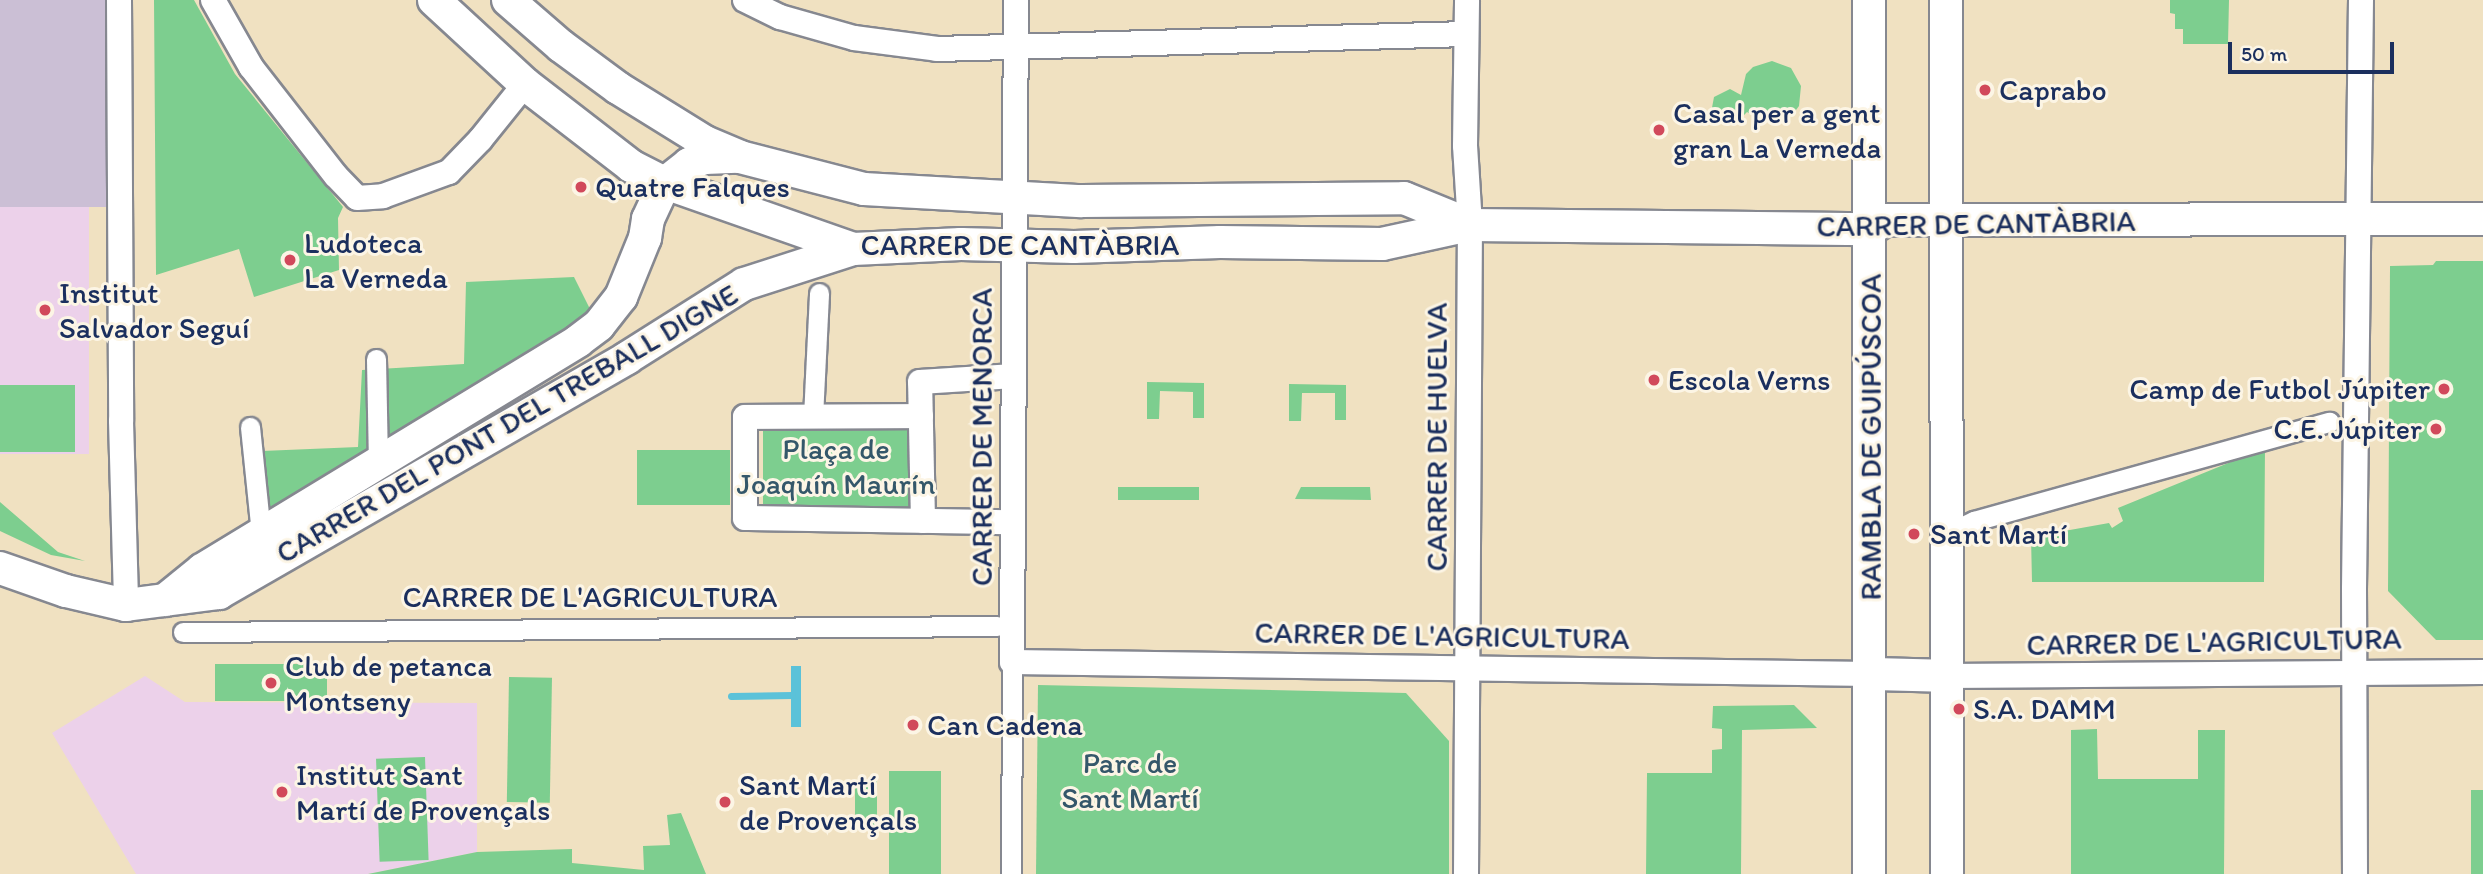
<!DOCTYPE html>
<meta charset="utf-8">
<style>
body{margin:0}
#map{position:relative;width:2483px;height:874px;overflow:hidden;background:#f0e1c1;font-family:Itim,sans-serif}
div>[style]{position:absolute}
.built>*{inset:0;background:#ecd1ea;transform-origin:0 0}
.industrial>*{inset:0;background:#cbbfd5;transform-origin:0 0}
.green>*{inset:0;background:#7dce8f;transform-origin:0 0}
.water>*{inset:0;background:#5bc2d9;transform-origin:0 0}
.stream>*{height:7px;margin:-3.5px;padding:0 3.5px;transform-origin:3.5px;border-radius:3.5px;background:#5bc2d9}
.roads{filter:drop-shadow(2px 0 #868890) drop-shadow(-2px 0 #868890) drop-shadow(0 2px #868890) drop-shadow(0 -2px #868890)}
.pedestrian>*{height:19px;margin:-9.5px;padding:0 9.5px;transform-origin:9.5px;border-radius:9.5px;background:#fff}
.minor>*{height:24px;margin:-12px;padding:0 12px;transform-origin:12px;border-radius:12px;background:#fff}
.tertiary>*{height:32px;margin:-16px;padding:0 16px;transform-origin:16px;border-radius:16px;background:#fff}
.dots>*{width:19px;height:19px;translate:-50% -50%;box-sizing:border-box;border:4px solid #fcf5e5;border-radius:50%}
span{translate:-50% -50%;white-space:nowrap;text-align:center;line-height:1.15;-webkit-text-stroke:6px #fcf5e5;paint-order:stroke}
.poi-label{font-size:30px;color:#1b2f5e}
.left{translate:0 -50%;text-align:left}
.right{translate:-100% -50%;text-align:right}
.street-label{font-size:30px;color:#1b2f5e}
.park-label{font-size:30px;color:#34576a}
.scale{position:absolute;left:2228px;top:42px;width:166px;height:32px;box-sizing:border-box;border:4px solid #1b2f5e;border-top:0;padding-left:9px;font-size:21px;line-height:24px;white-space:nowrap;color:#1b2f5e;-webkit-text-stroke:5px #fcf5e5;paint-order:stroke}
</style>
<div id="map">
<div class="built">
<div style="left:0;top:207px;width:89px;height:247px"></div>
<div style="clip-path:polygon(145px 676px,185px 702px,477px 703px,477px 852px,368px 874px,136px 874px,52px 733px)"></div>
</div>
<div class="industrial">
<div style="left:0;top:0;width:106px;height:207px"></div>
</div>
<div class="green">
<div style="clip-path:polygon(154px 0,194px 0,235px 74px,343px 207px,338px 218px,339px 270px,254px 297px,239px 249px,156px 275px)"></div>
<div style="clip-path:polygon(2170px 0,2229px 0,2228px 44px,2183px 44px,2183px 29px,2175px 29px,2175px 14px,2170px 13px)"></div>
<div style="clip-path:polygon(1772px 61px,1791px 68px,1801px 86px,1799px 106px,1793px 114px,1784px 120px,1764px 122px,1747px 112px,1735px 124px,1718px 123px,1711px 113px,1714px 97px,1730px 89px,1741px 95px,1746px 74px,1753px 67px)"></div>
<div style="clip-path:polygon(2436px 261px,2483px 261px,2483px 640px,2436px 640px,2388px 591px,2390px 266px,2433px 265px)"></div>
<div style="clip-path:polygon(574px 277px,591px 311px,583px 327px,261px 525px,262px 451px,358px 447px,362px 370px,464px 364px,466px 282px)"></div>
<div style="clip-path:polygon(1147px 382px,1204px 383px,1204px 418px,1193px 418px,1193px 392px,1160px 391px,1159px 419px,1147px 419px)"></div>
<div style="clip-path:polygon(1289px 384px,1346px 385px,1346px 420px,1335px 420px,1335px 393px,1302px 393px,1301px 421px,1289px 421px)"></div>
<div style="left:0;top:385px;width:75px;height:67px"></div>
<div style="left:763px;top:425px;width:147px;height:82px"></div>
<div style="clip-path:polygon(2265px 448px,2264px 582px,2032px 582px,2031px 537px,2109px 523px,2112px 528px,2123px 521px,2118px 508px)"></div>
<div style="left:637px;top:450px;width:93px;height:55px"></div>
<div style="left:1199px;top:487px;width:13px;height:81px;rotate:90deg"></div>
<div style="clip-path:polygon(1301px 487px,1370px 487px,1371px 500px,1295px 499px)"></div>
<div style="clip-path:polygon(0 502px,58px 552px,85px 561px,51px 555px,0 531px)"></div>
<div style="left:327px;top:664px;width:37px;height:112px;rotate:90deg"></div>
<div style="left:509px;top:677px;width:43px;height:125px;rotate:1deg"></div>
<div style="clip-path:polygon(1038px 685px,1406px 693px,1449px 741px,1449px 874px,1036px 874px)"></div>
<div style="clip-path:polygon(1794px 705px,1817px 728px,1742px 730px,1741px 874px,1646px 874px,1647px 773px,1712px 773px,1712px 750px,1722px 749px,1722px 729px,1712px 728px,1713px 706px)"></div>
<div style="clip-path:polygon(2097px 729px,2098px 779px,2198px 779px,2198px 730px,2225px 730px,2224px 874px,2071px 874px,2071px 730px)"></div>
<div style="left:425px;top:757px;width:103px;height:49px;rotate:88deg"></div>
<div style="left:941px;top:771px;width:103px;height:52px;rotate:90deg"></div>
<div style="left:855px;top:780px;width:22px;height:50px"></div>
<div style="left:2471px;top:790px;width:12px;height:84px"></div>
<div style="clip-path:polygon(681px 813px,706px 874px,368px 874px,477px 852px,572px 849px,572px 863px,644px 870px,643px 846px,670px 845px,667px 815px)"></div>
</div>
<div class="water">
<div style="left:791px;top:666px;width:10px;height:61px"></div>
</div>
<div class="stream">
<div style="left:731px;top:696px;width:61px;rotate:-0.9deg"></div>
</div>
<div class="roads">
<div class="pedestrian">
<div style="left:376px;top:359px;width:106px;rotate:88.9deg"></div>
<div style="left:813px;top:417px;width:124px;rotate:-87.2deg"></div>
<div style="left:250px;top:427px;width:108px;rotate:84.1deg"></div>
<div style="left:1947px;top:534px;width:30px;rotate:-26deg"></div>
<div style="left:1974px;top:521px;width:369px;rotate:-15.6deg"></div>
<div style="left:183px;top:632px;width:814px;rotate:-0.42deg"></div>
<div style="left:1011px;top:874px;width:212px;rotate:-89.7deg"></div>
</div>
<div class="minor">
<div style="left:119px;top:0;width:421px;rotate:89.7deg"></div>
<div style="left:121px;top:421px;width:184px;rotate:88.4deg"></div>
<div style="left:213px;top:0;width:77px;rotate:60.4deg"></div>
<div style="left:251px;top:67px;width:138px;rotate:52.1deg"></div>
<div style="left:336px;top:176px;width:30px;rotate:46deg"></div>
<div style="left:357px;top:198px;width:26px;rotate:-4deg"></div>
<div style="left:383px;top:196px;width:70px;rotate:-20deg"></div>
<div style="left:449px;top:172px;width:45px;rotate:-45.9deg"></div>
<div style="left:480px;top:140px;width:72px;rotate:-51.2deg"></div>
<div style="left:745px;top:0;width:39px;rotate:26deg"></div>
<div style="left:780px;top:17px;width:77px;rotate:15.8deg"></div>
<div style="left:854px;top:38px;width:84px;rotate:7.5deg"></div>
<div style="left:937px;top:49px;width:529px;rotate:-1.62deg"></div>
<div style="left:1016px;top:0;width:662px;rotate:90.35deg"></div>
<div style="left:1012px;top:662px;width:859px;rotate:0.8deg"></div>
<div style="left:921px;top:416px;width:176px;rotate:179.7deg"></div>
<div style="left:745px;top:417px;width:101px;rotate:90deg"></div>
<div style="left:745px;top:518px;width:268px;rotate:0.9deg"></div>
<div style="left:923px;top:521px;width:139px;rotate:-91.2deg"></div>
<div style="left:920px;top:382px;width:94px;rotate:-3.7deg"></div>
<div style="left:1945px;top:676px;width:538px;rotate:-0.43deg"></div>
<div style="left:1466px;top:874px;width:649px;rotate:-89.65deg"></div>
<div style="left:1470px;top:225px;width:79px;rotate:-93.6deg"></div>
<div style="left:1465px;top:146px;width:146px;rotate:-89.2deg"></div>
<div style="left:2355px;top:874px;width:285px;rotate:-90.2deg"></div>
<div style="left:2354px;top:589px;width:589px;rotate:-89.32deg"></div>
</div>
<div class="tertiary">
<div style="left:434px;top:0;width:124px;rotate:42.7deg"></div>
<div style="left:525px;top:84px;width:134px;rotate:37.7deg"></div>
<div style="left:631px;top:166px;width:38px;rotate:27deg"></div>
<div style="left:665px;top:183px;width:199px;rotate:19.3deg"></div>
<div style="left:853px;top:249px;width:108px;rotate:-2.7deg"></div>
<div style="left:961px;top:244px;width:113px;rotate:1.5deg"></div>
<div style="left:1074px;top:247px;width:146px;rotate:-2deg"></div>
<div style="left:1220px;top:242px;width:162px;rotate:0.7deg"></div>
<div style="left:1382px;top:244px;width:90px;rotate:-12.2deg"></div>
<div style="left:1470px;top:225px;width:400px;rotate:0.6deg"></div>
<div style="left:1870px;top:229px;width:17px;rotate:-31deg"></div>
<div style="left:1885px;top:220px;width:25px"></div>
<div style="left:1910px;top:220px;width:573px;rotate:-0.1deg"></div>
<div style="left:508px;top:0;width:70px;rotate:41deg"></div>
<div style="left:561px;top:46px;width:71px;rotate:36.4deg"></div>
<div style="left:618px;top:88px;width:102px;rotate:31.8deg"></div>
<div style="left:705px;top:142px;width:38px;rotate:23deg"></div>
<div style="left:740px;top:157px;width:128px;rotate:14.5deg"></div>
<div style="left:864px;top:189px;width:218px;rotate:3.2deg"></div>
<div style="left:1082px;top:201px;width:322px;rotate:-0.5deg"></div>
<div style="left:1404px;top:198px;width:71px;rotate:22.2deg"></div>
<div style="left:1946px;top:0;width:874px;rotate:89.93deg"></div>
<div style="left:0;top:568px;width:70px;rotate:19.2deg"></div>
<div style="left:66px;top:591px;width:62px;rotate:13.1deg"></div>
<div style="left:126px;top:605px;width:94px;rotate:-7.4deg"></div>
<div style="left:219px;top:593px;width:471px;rotate:-29.9deg"></div>
<div style="left:627px;top:358px;width:138px;rotate:-32.3deg"></div>
<div style="left:744px;top:284px;width:114px;rotate:-17.8deg"></div>
<div style="left:165px;top:600px;width:48px;rotate:-39deg"></div>
<div style="left:202px;top:570px;width:440px;rotate:-31.3deg"></div>
<div style="left:578px;top:341px;width:26px;rotate:-37deg"></div>
<div style="left:599px;top:325px;width:36px;rotate:-52deg"></div>
<div style="left:621px;top:297px;width:64px;rotate:-67.9deg"></div>
<div style="left:645px;top:238px;width:19px;rotate:-81deg"></div>
<div style="left:648px;top:219px;width:40px;rotate:-65deg"></div>
<div style="left:665px;top:183px;width:31px;rotate:-38deg"></div>
<div style="left:689px;top:164px;width:17px;rotate:-21deg"></div>
<div style="left:705px;top:158px;width:32px;rotate:-2deg"></div>
<div style="left:1871px;top:674px;width:74px;rotate:1.5deg"></div>
<div style="left:1869px;top:874px;width:874px;rotate:-90deg"></div>
</div>
</div>
<div class="dots">
<div style="left:1985px;top:90px;background:#d1495b"></div>
<div style="left:1659px;top:130px;background:#d1495b"></div>
<div style="left:581px;top:187px;background:#d1495b"></div>
<div style="left:290px;top:260px;background:#d1495b"></div>
<div style="left:45px;top:310px;background:#d1495b"></div>
<div style="left:1654px;top:380px;background:#d1495b"></div>
<div style="left:2444px;top:389px;background:#d1495b"></div>
<div style="left:2436px;top:429px;background:#d1495b"></div>
<div style="left:1914px;top:534px;background:#d1495b"></div>
<div style="left:271px;top:683px;background:#d1495b"></div>
<div style="left:1959px;top:709px;background:#d1495b"></div>
<div style="left:913px;top:725px;background:#d1495b"></div>
<div style="left:282px;top:792px;background:#d1495b"></div>
<div style="left:725px;top:802px;background:#d1495b"></div>
</div>
<div class="poi-label">
<span class="left" style="left:1999px;top:90px">Caprabo</span>
<span class="left" style="left:1673px;top:130px">Casal per a gent<br>gran La Verneda</span>
<span class="left" style="left:595px;top:187px">Quatre Falques</span>
<span class="left" style="left:304px;top:260px">Ludoteca<br>La Verneda</span>
<span class="left" style="left:59px;top:310px">Institut<br>Salvador Seguí</span>
<span class="left" style="left:1668px;top:380px">Escola Verns</span>
<span class="right" style="left:2430px;top:389px">Camp de Futbol Júpiter</span>
<span class="right" style="left:2422px;top:429px">C.E. Júpiter</span>
<span class="left" style="left:1930px;top:534px">Sant Martí</span>
<span class="left" style="left:285px;top:683px">Club de petanca<br>Montseny</span>
<span class="left" style="left:1973px;top:709px">S.A. DAMM</span>
<span class="left" style="left:927px;top:725px">Can Cadena</span>
<span class="left" style="left:296px;top:792px">Institut Sant<br>Martí de Provençals</span>
<span class="left" style="left:739px;top:802px">Sant Martí<br>de Provençals</span>
</div>
<div class="street-label">
<span style="left:1976px;top:224px;rotate:-1deg">CARRER DE CANTÀBRIA</span>
<span style="left:1020px;top:245px">CARRER DE CANTÀBRIA</span>
<span style="left:507px;top:424px;rotate:-30deg">CARRER DEL PONT DEL TREBALL DIGNE</span>
<span style="left:982px;top:437px;rotate:-90deg">CARRER DE MENORCA</span>
<span style="left:1437px;top:437px;rotate:-90deg">CARRER DE HUELVA</span>
<span style="left:1871px;top:437px;rotate:-90deg">RAMBLA DE GUIPÚSCOA</span>
<span style="left:590px;top:597px">CARRER DE L'AGRICULTURA</span>
<span style="left:1442px;top:636px;rotate:1deg">CARRER DE L'AGRICULTURA</span>
<span style="left:2214px;top:642px;rotate:-1deg">CARRER DE L'AGRICULTURA</span>
</div>
<div class="park-label">
<span style="left:836px;top:466px">Plaça de<br>Joaquín Maurín</span>
<span style="left:1130px;top:780px">Parc de<br>Sant Martí</span>
</div>
<div class="scale">50 m</div>
</div>
